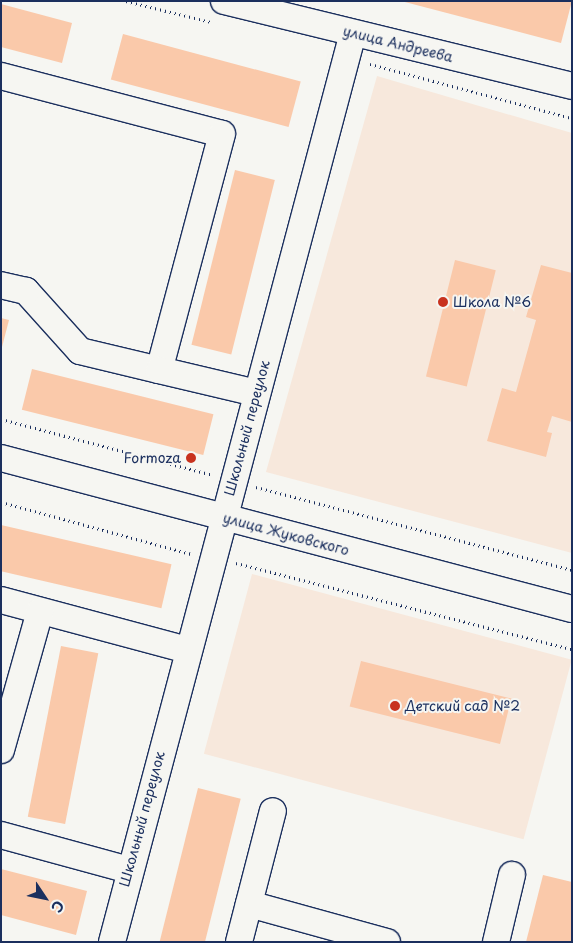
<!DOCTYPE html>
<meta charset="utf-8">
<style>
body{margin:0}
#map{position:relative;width:573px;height:943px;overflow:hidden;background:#f6f6f2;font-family:"Playpen Sans",sans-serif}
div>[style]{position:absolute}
.built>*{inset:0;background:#f7e8dc;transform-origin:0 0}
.building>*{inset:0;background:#fac9aa;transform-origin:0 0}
.path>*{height:3px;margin-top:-1.5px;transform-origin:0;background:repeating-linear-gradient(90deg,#1b2f5e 0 1px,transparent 0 5px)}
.roads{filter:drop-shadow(1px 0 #1b2f5e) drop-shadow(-1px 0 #1b2f5e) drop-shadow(0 1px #1b2f5e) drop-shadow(0 -1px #1b2f5e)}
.minor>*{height:26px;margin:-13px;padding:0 13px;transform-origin:13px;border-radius:13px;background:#f6f6f2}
.dots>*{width:14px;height:14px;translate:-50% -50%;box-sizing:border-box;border:2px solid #f6f6f2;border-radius:50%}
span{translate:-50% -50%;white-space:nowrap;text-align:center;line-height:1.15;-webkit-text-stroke:4px #f6f6f2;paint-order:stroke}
.street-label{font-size:14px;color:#1b2f5e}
.poi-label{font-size:14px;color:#1b2f5e}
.left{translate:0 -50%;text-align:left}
.right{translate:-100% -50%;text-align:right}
.frame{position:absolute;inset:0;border:2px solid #1b2f5e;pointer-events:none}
.north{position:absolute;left:20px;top:873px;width:50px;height:50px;-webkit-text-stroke:4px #f6f6f2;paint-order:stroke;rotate:124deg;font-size:14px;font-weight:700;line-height:20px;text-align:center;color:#1b2f5e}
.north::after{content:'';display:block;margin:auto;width:18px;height:22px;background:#1b2f5e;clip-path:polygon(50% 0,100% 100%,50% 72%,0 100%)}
</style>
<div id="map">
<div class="built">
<div style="clip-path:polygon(377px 76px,572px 133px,572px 553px,266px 472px)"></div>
<div style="left:252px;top:574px;width:331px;height:186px;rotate:15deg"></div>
</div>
<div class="building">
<div style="clip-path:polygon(401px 1px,572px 1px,561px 43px)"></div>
<div style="clip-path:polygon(1px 4px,72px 23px,62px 63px,1px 47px)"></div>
<div style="left:123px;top:34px;width:184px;height:47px;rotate:15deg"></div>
<div style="left:235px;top:170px;width:41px;height:180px;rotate:14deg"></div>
<div style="left:455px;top:260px;width:42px;height:120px;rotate:14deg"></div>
<div style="clip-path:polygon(541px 265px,572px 273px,572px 422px,552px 416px,547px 432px,552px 433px,546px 457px,487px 441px,502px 388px,516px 392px,536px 320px,526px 317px)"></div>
<div style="clip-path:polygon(1px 318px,9px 320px,2px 347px,1px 347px)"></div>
<div style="left:32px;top:369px;width:187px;height:42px;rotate:14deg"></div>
<div style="left:1px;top:525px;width:175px;height:45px;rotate:13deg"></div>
<div style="left:61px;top:646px;width:38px;height:174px;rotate:11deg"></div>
<div style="left:361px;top:661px;width:155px;height:47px;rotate:14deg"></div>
<div style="left:198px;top:788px;width:44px;height:159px;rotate:14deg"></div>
<div style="clip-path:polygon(1px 869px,87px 891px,76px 935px,1px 915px)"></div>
<div style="clip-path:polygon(543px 875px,572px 882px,572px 942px,526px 942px)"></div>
</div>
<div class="path">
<div style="left:126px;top:1px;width:88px;rotate:13.9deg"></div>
<div style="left:370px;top:64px;width:209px;rotate:15deg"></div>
<div style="left:1px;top:419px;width:219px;rotate:14.8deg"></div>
<div style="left:256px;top:487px;width:327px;rotate:14.7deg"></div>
<div style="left:1px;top:502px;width:197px;rotate:15.3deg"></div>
<div style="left:236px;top:563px;width:347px;rotate:14.4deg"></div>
</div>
<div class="roads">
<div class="minor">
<div style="left:224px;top:1px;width:358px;rotate:13.7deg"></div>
<div style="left:1px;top:76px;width:228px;rotate:14.7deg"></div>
<div style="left:222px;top:134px;width:244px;rotate:104.9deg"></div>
<div style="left:159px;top:370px;width:81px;rotate:-166.5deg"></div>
<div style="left:80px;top:351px;width:81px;rotate:-132deg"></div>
<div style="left:26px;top:291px;width:26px;rotate:-167deg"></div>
<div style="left:159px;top:370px;width:100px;rotate:13.3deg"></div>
<div style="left:1px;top:458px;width:591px;rotate:14.81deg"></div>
<div style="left:1px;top:600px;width:194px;rotate:15deg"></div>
<div style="left:1px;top:750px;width:144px;rotate:-74.3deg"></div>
<div style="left:1px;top:835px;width:133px;rotate:15.3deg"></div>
<div style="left:249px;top:904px;width:143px;rotate:15.4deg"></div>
<div style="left:112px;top:942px;width:940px;rotate:-75.15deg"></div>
<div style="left:239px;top:942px;width:135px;rotate:-75.5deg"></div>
<div style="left:496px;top:942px;width:69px;rotate:-76.6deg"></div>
</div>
</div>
<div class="dots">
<div style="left:443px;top:302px;background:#c8321e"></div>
<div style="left:191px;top:458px;background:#c8321e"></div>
<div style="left:395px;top:706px;background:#c8321e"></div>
</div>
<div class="street-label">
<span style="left:398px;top:44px;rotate:14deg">улица Андреева</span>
<span style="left:247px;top:428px;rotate:-75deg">Школьный переулок</span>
<span style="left:286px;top:534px;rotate:15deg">улица Жуковского</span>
<span style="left:142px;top:819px;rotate:-75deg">Школьный переулок</span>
</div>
<div class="poi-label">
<span class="left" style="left:453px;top:302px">Школа №6</span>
<span class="right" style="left:181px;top:458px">Formoza</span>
<span class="left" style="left:405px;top:706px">Детский сад №2</span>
</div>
<div class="frame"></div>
<div class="north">С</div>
</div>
